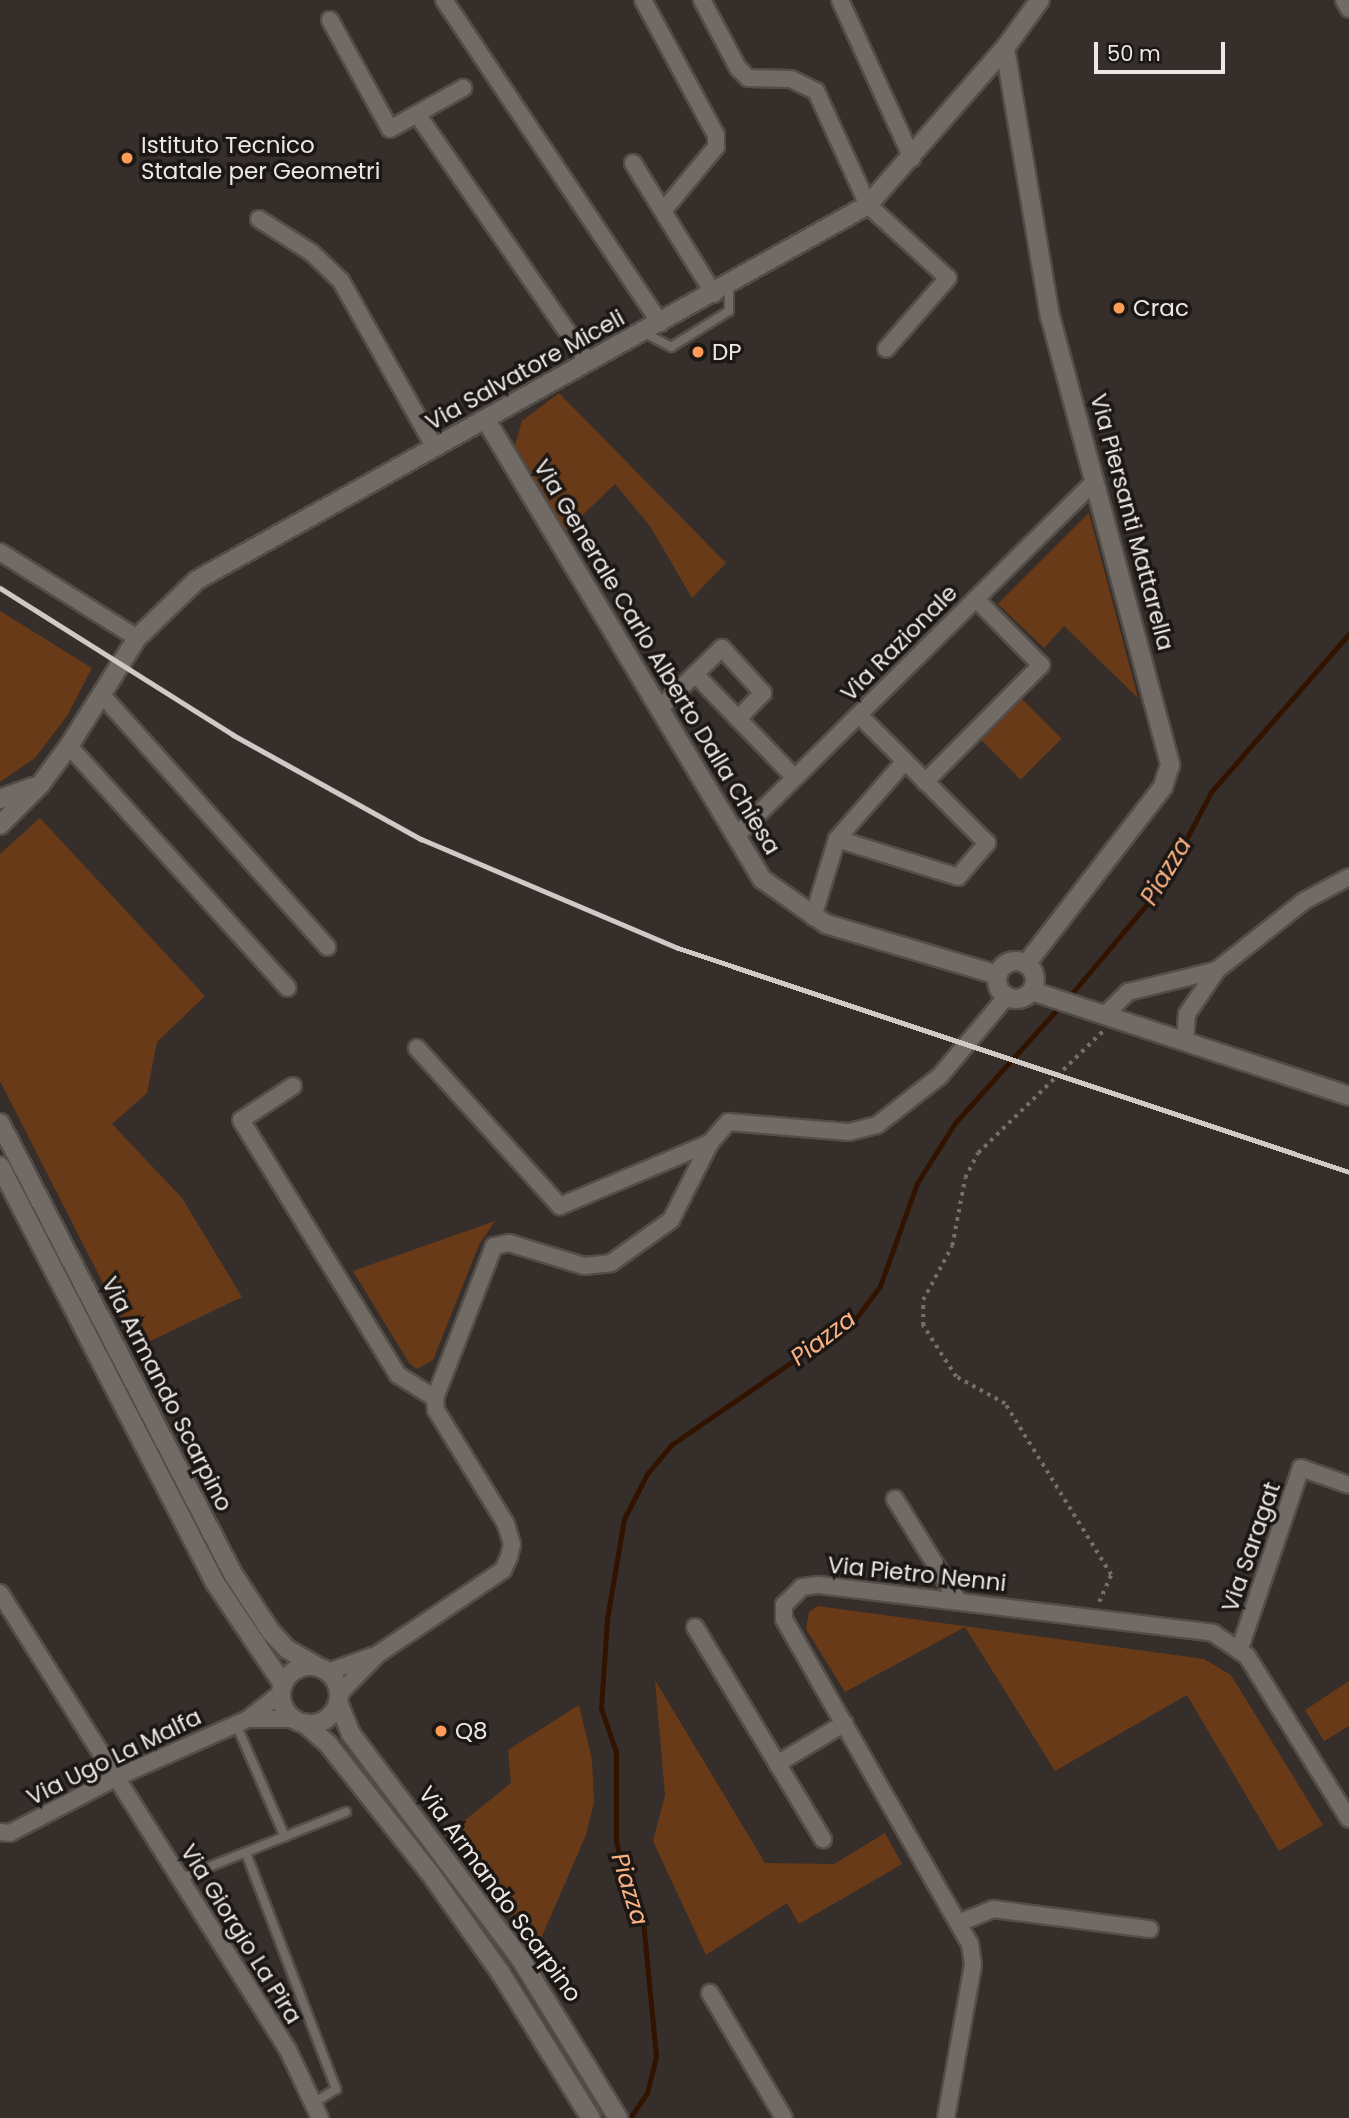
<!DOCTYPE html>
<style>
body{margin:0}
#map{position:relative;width:1349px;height:2118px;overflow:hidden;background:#362e2a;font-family:Poppins,sans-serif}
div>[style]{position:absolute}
.green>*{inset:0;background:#683a18;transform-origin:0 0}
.stream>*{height:5px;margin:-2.5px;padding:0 2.5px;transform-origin:2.5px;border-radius:2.5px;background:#321300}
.path>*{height:3.5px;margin-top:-1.75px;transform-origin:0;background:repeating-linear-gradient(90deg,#756e6b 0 3.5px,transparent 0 8.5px)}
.roads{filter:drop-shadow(2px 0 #534d49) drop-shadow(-2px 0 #534d49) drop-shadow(0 2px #534d49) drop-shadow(0 -2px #534d49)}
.service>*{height:8px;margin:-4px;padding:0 4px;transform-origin:4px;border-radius:4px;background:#726a64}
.minor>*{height:16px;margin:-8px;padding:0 8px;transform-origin:8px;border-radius:8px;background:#726a64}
.tertiary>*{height:18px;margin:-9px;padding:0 9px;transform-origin:9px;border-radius:9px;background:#726a64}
.tertiary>.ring{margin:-9px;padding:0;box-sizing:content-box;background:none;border:18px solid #726a64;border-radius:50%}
.rail>*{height:5px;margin:-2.5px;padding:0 2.5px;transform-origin:2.5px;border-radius:2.5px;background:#d0cac7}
.dots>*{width:19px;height:19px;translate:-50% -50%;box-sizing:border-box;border:4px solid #1b1715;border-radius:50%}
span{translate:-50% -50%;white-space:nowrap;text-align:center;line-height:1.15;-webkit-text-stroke:7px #1b1715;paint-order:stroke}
.poi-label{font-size:23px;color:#ede8e5}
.left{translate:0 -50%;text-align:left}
.street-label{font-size:23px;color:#ede8e5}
.water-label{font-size:24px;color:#fab283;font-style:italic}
.scale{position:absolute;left:1094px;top:42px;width:131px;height:32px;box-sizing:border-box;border:4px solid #ede8e5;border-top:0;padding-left:9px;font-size:21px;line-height:24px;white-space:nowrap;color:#ede8e5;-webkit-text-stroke:5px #1b1715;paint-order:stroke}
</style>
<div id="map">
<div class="green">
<div style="clip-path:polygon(559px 393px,726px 563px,692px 598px,650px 526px,615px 484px,566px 531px,515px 445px,522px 421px)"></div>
<div style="clip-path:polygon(1089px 513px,1138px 698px,1064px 626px,1044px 648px,998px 604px)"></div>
<div style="clip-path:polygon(0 611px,92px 668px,67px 716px,35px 758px,0 782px)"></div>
<div style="left:1015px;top:692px;width:66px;height:58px;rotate:45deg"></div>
<div style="clip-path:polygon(40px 818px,205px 996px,157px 1042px,147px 1093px,112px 1124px,182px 1198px,242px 1297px,136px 1348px,0 1081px,0 854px)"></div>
<div style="clip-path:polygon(495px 1221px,479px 1245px,433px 1360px,417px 1369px,409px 1363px,353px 1271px)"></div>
<div style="clip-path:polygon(818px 1606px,1204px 1659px,1231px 1675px,1323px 1825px,1279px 1851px,1187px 1695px,1055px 1771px,965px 1627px,845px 1692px,806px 1629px,809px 1612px)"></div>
<div style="clip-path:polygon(655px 1680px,765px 1863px,834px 1864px,885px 1833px,902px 1864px,799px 1924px,787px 1903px,706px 1955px,653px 1841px,665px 1795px)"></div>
<div style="clip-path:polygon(1349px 1681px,1349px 1726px,1324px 1741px,1305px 1710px)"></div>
<div style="clip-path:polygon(579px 1705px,592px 1760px,594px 1802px,586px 1835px,536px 1950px,448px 1834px,511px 1783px,508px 1750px)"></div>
</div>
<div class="stream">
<div style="left:1068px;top:998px;width:145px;rotate:-50deg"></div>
<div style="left:1161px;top:887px;width:107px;rotate:-62.2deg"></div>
<div style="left:1211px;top:792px;width:210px;rotate:-48.9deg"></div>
<div style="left:630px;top:2118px;width:30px;rotate:-56deg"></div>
<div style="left:647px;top:2093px;width:38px;rotate:-76deg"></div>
<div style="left:656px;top:2056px;width:135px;rotate:-95.5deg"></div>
<div style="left:643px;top:1922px;width:43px;rotate:-114.8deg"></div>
<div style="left:625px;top:1883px;width:44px;rotate:-101.8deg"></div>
<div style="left:616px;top:1840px;width:88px;rotate:-90deg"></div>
<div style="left:616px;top:1752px;width:46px;rotate:-108.8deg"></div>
<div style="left:601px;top:1708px;width:89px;rotate:-86.1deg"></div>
<div style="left:607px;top:1619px;width:101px;rotate:-80.4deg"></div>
<div style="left:624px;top:1519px;width:51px;rotate:-62.9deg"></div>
<div style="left:647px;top:1474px;width:38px;rotate:-50deg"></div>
<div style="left:671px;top:1445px;width:224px;rotate:-34.5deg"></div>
<div style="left:856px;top:1318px;width:40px;rotate:-53deg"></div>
<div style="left:880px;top:1286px;width:109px;rotate:-70.2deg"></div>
<div style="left:917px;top:1183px;width:71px;rotate:-57.7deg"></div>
<div style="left:955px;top:1123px;width:159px;rotate:-48.1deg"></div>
</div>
<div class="path">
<div style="left:1099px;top:1602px;width:30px;rotate:-66deg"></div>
<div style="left:1111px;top:1575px;width:201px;rotate:-121.8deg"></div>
<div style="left:1005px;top:1404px;width:56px;rotate:-151.1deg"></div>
<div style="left:956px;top:1377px;width:61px;rotate:-122.9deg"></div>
<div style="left:923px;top:1326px;width:26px;rotate:-90deg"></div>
<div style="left:923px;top:1300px;width:61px;rotate:-61.8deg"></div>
<div style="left:952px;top:1246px;width:69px;rotate:-79.2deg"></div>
<div style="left:965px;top:1178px;width:28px;rotate:-63deg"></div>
<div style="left:978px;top:1153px;width:175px;rotate:-44.3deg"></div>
</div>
<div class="roads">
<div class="service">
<div style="left:643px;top:332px;width:32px;rotate:28deg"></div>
<div style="left:671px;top:347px;width:68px;rotate:-31.8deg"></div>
<div style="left:729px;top:311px;width:26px;rotate:-90deg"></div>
<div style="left:236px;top:1724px;width:123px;rotate:66.6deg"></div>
<div style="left:246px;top:1853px;width:253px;rotate:69.1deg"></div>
<div style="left:336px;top:2089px;width:25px;rotate:148deg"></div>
<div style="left:179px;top:1879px;width:180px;rotate:-21.9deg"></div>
</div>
<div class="minor">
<div style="left:444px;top:0;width:389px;rotate:56.2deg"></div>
<div style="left:643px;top:0;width:153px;rotate:61.6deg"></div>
<div style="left:716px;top:135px;width:12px;rotate:90deg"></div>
<div style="left:716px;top:147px;width:83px;rotate:129.6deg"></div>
<div style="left:702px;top:0;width:77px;rotate:62.1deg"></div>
<div style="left:738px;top:68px;width:14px;rotate:45deg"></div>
<div style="left:748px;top:78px;width:43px;rotate:1.3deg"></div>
<div style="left:791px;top:79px;width:28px;rotate:26deg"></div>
<div style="left:816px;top:91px;width:125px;rotate:65.5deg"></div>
<div style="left:868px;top:205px;width:108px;rotate:42.4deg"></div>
<div style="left:948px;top:278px;width:94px;rotate:131.1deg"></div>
<div style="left:840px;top:0;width:174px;rotate:65.5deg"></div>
<div style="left:1344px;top:0;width:10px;rotate:61deg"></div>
<div style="left:330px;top:20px;width:124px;rotate:61.2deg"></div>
<div style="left:390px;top:129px;width:84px;rotate:-29.3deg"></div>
<div style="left:417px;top:114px;width:301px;rotate:55.4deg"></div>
<div style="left:633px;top:163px;width:154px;rotate:58.3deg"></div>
<div style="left:259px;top:219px;width:63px;rotate:32.7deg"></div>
<div style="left:312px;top:253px;width:40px;rotate:44deg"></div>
<div style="left:341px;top:281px;width:192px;rotate:60.6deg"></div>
<div style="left:0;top:552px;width:162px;rotate:32.1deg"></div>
<div style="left:695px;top:674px;width:144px;rotate:46.1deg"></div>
<div style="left:102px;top:695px;width:338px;rotate:48.2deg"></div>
<div style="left:659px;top:709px;width:88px;rotate:-44.1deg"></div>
<div style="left:722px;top:648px;width:61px;rotate:47.7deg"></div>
<div style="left:763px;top:693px;width:36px;rotate:134deg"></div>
<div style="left:69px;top:746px;width:326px;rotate:47.9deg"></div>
<div style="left:925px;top:782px;width:165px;rotate:-45.2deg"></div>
<div style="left:1041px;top:665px;width:93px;rotate:-134.6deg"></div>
<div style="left:736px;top:836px;width:505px;rotate:-44.68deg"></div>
<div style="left:837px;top:839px;width:127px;rotate:17.4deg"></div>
<div style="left:958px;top:877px;width:45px;rotate:-49.5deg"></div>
<div style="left:987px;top:843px;width:181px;rotate:-135deg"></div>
<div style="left:813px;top:917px;width:82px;rotate:-72.9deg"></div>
<div style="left:837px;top:839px;width:103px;rotate:-48.9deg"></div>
<div style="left:1105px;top:1015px;width:33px;rotate:-45deg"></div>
<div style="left:1128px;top:992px;width:92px;rotate:-13.9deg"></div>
<div style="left:1185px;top:1042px;width:28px;rotate:-86deg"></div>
<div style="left:1187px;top:1014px;width:53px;rotate:-55.7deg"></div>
<div style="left:1217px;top:970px;width:111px;rotate:-38.4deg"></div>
<div style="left:1304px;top:901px;width:51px;rotate:-28.1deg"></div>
<div style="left:417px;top:1048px;width:213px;rotate:47.9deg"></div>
<div style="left:560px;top:1206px;width:163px;rotate:-22.8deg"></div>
<div style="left:293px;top:1086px;width:62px;rotate:146.8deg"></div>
<div style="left:241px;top:1120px;width:299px;rotate:58.4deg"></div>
<div style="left:398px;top:1375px;width:44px;rotate:31.9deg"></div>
<div style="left:895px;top:1499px;width:120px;rotate:58.3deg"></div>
<div style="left:0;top:1593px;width:540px;rotate:57.78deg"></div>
<div style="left:288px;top:2050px;width:75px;rotate:64.8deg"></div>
<div style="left:695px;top:1627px;width:248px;rotate:58.9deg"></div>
<div style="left:1240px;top:1648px;width:190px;rotate:-71.3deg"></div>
<div style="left:1301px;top:1468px;width:51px;rotate:19.5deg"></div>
<div style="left:328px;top:1672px;width:47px;rotate:-20deg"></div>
<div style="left:339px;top:1694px;width:56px;rotate:-45.7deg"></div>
<div style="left:378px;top:1654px;width:151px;rotate:-33.9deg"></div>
<div style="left:503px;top:1570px;width:14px;rotate:-65deg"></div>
<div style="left:509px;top:1557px;width:13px;rotate:-77deg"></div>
<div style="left:512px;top:1544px;width:21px;rotate:-107deg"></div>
<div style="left:506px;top:1524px;width:134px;rotate:-121.6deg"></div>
<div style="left:436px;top:1410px;width:12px;rotate:-95deg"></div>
<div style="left:435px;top:1398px;width:163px;rotate:-68.8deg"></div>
<div style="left:494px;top:1246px;width:15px;rotate:-11deg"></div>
<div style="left:509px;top:1243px;width:78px;rotate:17deg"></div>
<div style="left:584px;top:1266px;width:27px;rotate:-6deg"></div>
<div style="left:611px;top:1263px;width:74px;rotate:-35.6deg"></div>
<div style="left:671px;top:1220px;width:86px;rotate:-63.1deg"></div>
<div style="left:710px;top:1143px;width:28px;rotate:-49deg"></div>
<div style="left:728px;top:1122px;width:121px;rotate:4.7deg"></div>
<div style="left:849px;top:1132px;width:29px;rotate:-14deg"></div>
<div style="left:877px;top:1125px;width:80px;rotate:-37.9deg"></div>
<div style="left:940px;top:1076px;width:104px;rotate:-50.1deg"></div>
<div style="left:248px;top:1719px;width:46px"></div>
<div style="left:777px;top:1764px;width:79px;rotate:-31.1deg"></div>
<div style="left:0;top:1832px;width:10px;rotate:6deg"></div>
<div style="left:10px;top:1833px;width:119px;rotate:-27.6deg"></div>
<div style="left:115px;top:1778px;width:145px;rotate:-23.9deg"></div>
<div style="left:248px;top:1719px;width:42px;rotate:-38.2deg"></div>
<div style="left:961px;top:1922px;width:35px;rotate:-22deg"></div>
<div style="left:993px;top:1909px;width:158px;rotate:7.3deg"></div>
<div style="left:710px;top:1993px;width:145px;rotate:59.4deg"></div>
<div style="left:946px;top:2118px;width:155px;rotate:-80deg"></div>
<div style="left:973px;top:1965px;width:21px;rotate:-98deg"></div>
<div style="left:970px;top:1944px;width:374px;rotate:-119.8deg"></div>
<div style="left:784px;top:1619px;width:14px;rotate:-90deg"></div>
<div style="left:784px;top:1605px;width:25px;rotate:-45deg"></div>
<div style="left:802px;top:1587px;width:17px;rotate:-7deg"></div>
<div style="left:819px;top:1585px;width:397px;rotate:6.9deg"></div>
<div style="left:1213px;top:1633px;width:41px;rotate:34.1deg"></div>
<div style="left:1247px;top:1656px;width:192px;rotate:58deg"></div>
</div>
<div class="tertiary">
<div style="left:1005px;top:48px;width:272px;rotate:80.5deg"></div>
<div style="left:1050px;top:316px;width:465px;rotate:75deg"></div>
<div style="left:1170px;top:765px;width:23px;rotate:108deg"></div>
<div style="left:1163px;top:787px;width:224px;rotate:127.7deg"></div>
<div style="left:486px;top:420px;width:536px;rotate:58.98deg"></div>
<div style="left:762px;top:879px;width:78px;rotate:35.1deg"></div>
<div style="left:826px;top:924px;width:179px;rotate:16.5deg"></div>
<div style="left:0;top:799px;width:35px;rotate:-20deg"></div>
<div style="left:0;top:825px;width:57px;rotate:-45deg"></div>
<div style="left:40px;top:785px;width:49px;rotate:-53.4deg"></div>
<div style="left:69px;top:746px;width:128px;rotate:-57.8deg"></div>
<div style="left:137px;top:638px;width:83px;rotate:-44deg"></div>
<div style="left:197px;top:580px;width:769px;rotate:-29.2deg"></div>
<div style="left:868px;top:205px;width:208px;rotate:-48.9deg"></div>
<div style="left:1005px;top:48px;width:59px;rotate:-53.9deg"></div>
<div class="ring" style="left:997px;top:961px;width:20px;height:20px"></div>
<div style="left:1032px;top:991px;width:334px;rotate:18.3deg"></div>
<div style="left:0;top:1123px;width:508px;rotate:62.68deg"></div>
<div style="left:233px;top:1574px;width:69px;rotate:56.8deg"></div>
<div style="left:271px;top:1632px;width:23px;rotate:47deg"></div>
<div style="left:287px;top:1649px;width:34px;rotate:30deg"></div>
<div style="left:0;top:1166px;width:471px;rotate:62.7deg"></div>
<div style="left:216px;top:1584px;width:120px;rotate:56.2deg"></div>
<div class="ring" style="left:281px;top:1666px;width:40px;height:40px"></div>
<div style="left:338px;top:1702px;width:35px;rotate:68deg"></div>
<div style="left:351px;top:1734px;width:281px;rotate:53deg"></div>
<div style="left:520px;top:1958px;width:188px;rotate:58.5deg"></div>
<div style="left:304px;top:1723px;width:32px;rotate:41deg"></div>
<div style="left:328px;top:1744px;width:164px;rotate:51.7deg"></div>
<div style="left:430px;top:1873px;width:121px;rotate:54.7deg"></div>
<div style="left:500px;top:1972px;width:172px;rotate:58.1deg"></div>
</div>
</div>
<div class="rail">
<div style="left:0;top:588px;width:275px;rotate:32.2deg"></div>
<div style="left:233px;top:735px;width:215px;rotate:29deg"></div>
<div style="left:421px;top:839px;width:279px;rotate:23deg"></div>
<div style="left:678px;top:948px;width:707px;rotate:18.46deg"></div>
</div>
<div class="dots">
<div style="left:127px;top:158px;background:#fe9c57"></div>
<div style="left:1119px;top:308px;background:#fe9c57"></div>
<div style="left:698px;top:352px;background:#fe9c57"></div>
<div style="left:441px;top:1731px;background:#fe9c57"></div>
</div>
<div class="poi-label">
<span class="left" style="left:141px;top:158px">Istituto Tecnico<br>Statale per Geometri</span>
<span class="left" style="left:1133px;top:308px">Crac</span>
<span class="left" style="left:712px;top:352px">DP</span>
<span class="left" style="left:455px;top:1731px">Q8</span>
</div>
<div class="street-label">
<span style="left:525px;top:370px;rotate:-29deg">Via Salvatore Miceli</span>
<span style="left:1132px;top:522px;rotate:75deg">Via Piersanti Mattarella</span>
<span style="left:899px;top:643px;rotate:-45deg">Via Razionale</span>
<span style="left:657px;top:657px;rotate:59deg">Via Generale Carlo Alberto Dalla Chiesa</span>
<span style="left:167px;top:1394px;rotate:63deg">Via Armando Scarpino</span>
<span style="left:1251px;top:1547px;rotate:-71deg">Via Saragat</span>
<span style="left:917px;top:1574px;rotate:6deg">Via Pietro Nenni</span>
<span style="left:114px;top:1757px;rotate:-26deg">Via Ugo La Malfa</span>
<span style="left:500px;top:1894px;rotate:54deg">Via Armando Scarpino</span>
<span style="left:241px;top:1934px;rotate:58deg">Via Giorgio La Pira</span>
</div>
<div class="water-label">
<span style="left:1166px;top:871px;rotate:-59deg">Piazza</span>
<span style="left:823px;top:1338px;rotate:-37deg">Piazza</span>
<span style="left:630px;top:1889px;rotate:73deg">Piazza</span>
</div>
<div class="scale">50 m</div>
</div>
